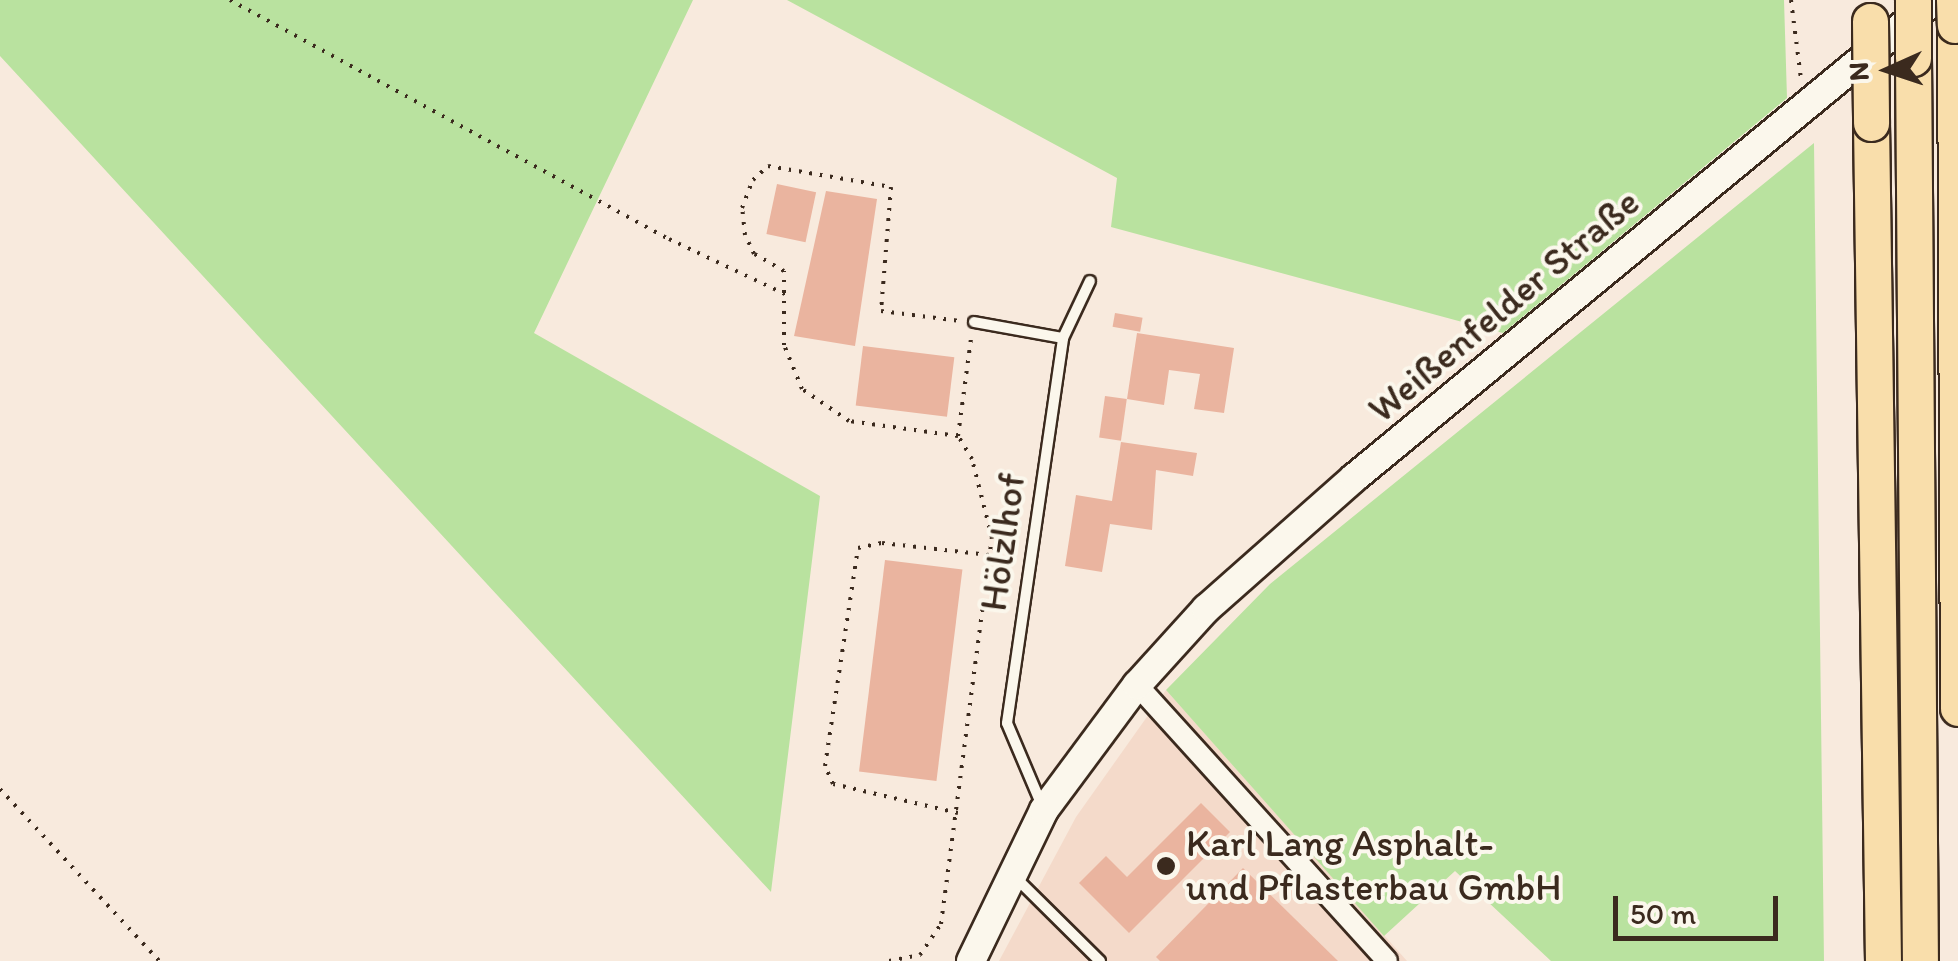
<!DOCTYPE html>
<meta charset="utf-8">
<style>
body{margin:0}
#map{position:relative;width:1958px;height:961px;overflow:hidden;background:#f8eadd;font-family:Itim,sans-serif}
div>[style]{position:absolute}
.built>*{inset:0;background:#f4daca}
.green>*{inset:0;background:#b9e29f}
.building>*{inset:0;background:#eab49f;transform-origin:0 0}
.path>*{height:4px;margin-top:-2px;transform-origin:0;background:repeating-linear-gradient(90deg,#3b2a1e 0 2.5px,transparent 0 10.5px)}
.roads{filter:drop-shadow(2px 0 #3b2a1e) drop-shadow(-2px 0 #3b2a1e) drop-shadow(0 2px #3b2a1e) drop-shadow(0 -2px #3b2a1e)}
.lane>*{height:10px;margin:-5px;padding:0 5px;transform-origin:5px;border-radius:5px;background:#fbf7ec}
.street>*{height:20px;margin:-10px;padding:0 10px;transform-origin:10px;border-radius:10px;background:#fbf7ec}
.secondary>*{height:28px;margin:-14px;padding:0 14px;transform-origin:14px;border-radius:14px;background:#fbf7ec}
.highway>*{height:35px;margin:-17.5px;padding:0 17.5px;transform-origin:17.5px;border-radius:17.5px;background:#f9deab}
.bridges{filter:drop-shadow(2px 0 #3b2a1e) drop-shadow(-2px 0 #3b2a1e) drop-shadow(0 2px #3b2a1e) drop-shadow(0 -2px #3b2a1e)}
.highway-bridge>*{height:35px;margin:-17.5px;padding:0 17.5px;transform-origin:17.5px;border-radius:17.5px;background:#f9deab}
.dots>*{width:28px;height:28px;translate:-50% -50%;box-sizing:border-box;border:5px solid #fbf7ec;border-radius:50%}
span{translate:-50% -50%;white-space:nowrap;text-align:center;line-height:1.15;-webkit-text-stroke:8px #fbf7ec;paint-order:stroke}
.street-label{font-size:38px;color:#3b2a1e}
.poi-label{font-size:38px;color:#3b2a1e}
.left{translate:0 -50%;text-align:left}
.north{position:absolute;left:1838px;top:20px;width:100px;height:100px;-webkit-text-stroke:8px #fbf7ec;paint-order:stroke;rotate:267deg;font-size:28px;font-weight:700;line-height:40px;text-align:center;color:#3b2a1e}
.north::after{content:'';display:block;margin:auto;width:35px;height:45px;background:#3b2a1e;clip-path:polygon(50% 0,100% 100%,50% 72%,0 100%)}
.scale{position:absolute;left:1613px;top:896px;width:165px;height:45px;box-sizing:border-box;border:5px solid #3b2a1e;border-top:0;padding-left:12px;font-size:30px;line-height:35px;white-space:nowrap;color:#3b2a1e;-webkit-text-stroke:8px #fbf7ec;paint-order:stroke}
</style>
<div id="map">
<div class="built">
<div style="clip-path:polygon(1166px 690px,1407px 961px,999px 961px,1076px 817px)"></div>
</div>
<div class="green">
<div style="clip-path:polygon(0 0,693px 0,534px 333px,820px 496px,771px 892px,0 56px)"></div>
<div style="clip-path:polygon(787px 0,1784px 0,1787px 98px,1503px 333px,1111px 227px,1117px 178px)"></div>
<div style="clip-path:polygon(1814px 143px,1824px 961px,1551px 961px,1455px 871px,1384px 936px,1166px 690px,1270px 584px)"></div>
</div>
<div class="building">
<div style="left:777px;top:184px;width:40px;height:51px;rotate:12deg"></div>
<div style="clip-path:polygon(826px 191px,877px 199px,855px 346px,794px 336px)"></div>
<div style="left:1115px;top:313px;width:28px;height:14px;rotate:10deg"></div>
<div style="clip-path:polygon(1137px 333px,1234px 348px,1224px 413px,1194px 409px,1200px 374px,1169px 370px,1164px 405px,1127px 399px)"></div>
<div style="left:863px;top:346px;width:92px;height:60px;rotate:7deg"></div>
<div style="left:1105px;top:396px;width:22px;height:42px;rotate:8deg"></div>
<div style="clip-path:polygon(1121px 442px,1197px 453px,1193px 476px,1156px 470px,1152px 530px,1110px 524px,1102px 572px,1065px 566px,1076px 495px,1112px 501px)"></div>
<div style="left:885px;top:560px;width:78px;height:213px;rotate:7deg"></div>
<div style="clip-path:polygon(1201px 803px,1230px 832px,1129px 933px,1079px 883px,1106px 856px,1127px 877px)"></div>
<div style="clip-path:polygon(1243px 868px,1338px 961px,1160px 961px,1156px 957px)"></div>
</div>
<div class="path">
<div style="left:230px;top:0;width:500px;rotate:28.6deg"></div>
<div style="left:669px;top:239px;width:131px;rotate:25.4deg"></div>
<div style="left:1791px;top:0;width:80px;rotate:82.8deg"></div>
<div style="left:958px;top:436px;width:99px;rotate:-82.4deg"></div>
<div style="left:0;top:789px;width:234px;rotate:47.2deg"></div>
<div style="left:958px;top:813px;width:128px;rotate:-166.9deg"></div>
<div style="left:833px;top:784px;width:20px;rotate:-114deg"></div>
<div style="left:825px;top:766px;width:220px;rotate:-81.4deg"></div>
<div style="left:858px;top:548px;width:25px;rotate:-12deg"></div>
<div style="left:882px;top:543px;width:108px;rotate:6.4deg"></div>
<div style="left:889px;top:961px;width:32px;rotate:-11deg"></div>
<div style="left:920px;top:955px;width:37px;rotate:-56deg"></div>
<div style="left:941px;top:924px;width:389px;rotate:-82.5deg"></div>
<div style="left:992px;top:538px;width:81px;rotate:-104.2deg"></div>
<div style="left:972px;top:459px;width:27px;rotate:-121deg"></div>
<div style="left:958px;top:436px;width:110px;rotate:-172.2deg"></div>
<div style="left:849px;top:421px;width:57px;rotate:-145.8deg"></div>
<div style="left:802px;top:389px;width:48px;rotate:-112.2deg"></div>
<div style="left:784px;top:345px;width:74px;rotate:-90deg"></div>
<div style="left:784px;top:271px;width:34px;rotate:-150deg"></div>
<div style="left:754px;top:254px;width:21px;rotate:-115deg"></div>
<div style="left:745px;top:235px;width:27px;rotate:-96deg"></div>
<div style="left:742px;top:208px;width:30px;rotate:-69deg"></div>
<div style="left:753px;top:180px;width:21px;rotate:-43deg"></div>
<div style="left:768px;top:166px;width:125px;rotate:9.7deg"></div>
<div style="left:891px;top:187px;width:124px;rotate:94.6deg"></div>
<div style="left:881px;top:311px;width:80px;rotate:7.2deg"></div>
</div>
<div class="roads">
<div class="lane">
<div style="left:974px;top:322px;width:90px;rotate:10.2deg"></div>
<div style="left:1043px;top:808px;width:92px;rotate:-113deg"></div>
<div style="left:1007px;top:723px;width:389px;rotate:-81.7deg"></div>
<div style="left:1063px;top:338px;width:63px;rotate:-64.7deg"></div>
<div style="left:1014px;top:876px;width:121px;rotate:44.7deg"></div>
</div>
<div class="street">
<div style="left:1137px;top:685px;width:372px;rotate:47.8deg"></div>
</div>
<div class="secondary">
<div style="left:971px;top:961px;width:168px;rotate:-64.2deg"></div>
<div style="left:1044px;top:810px;width:156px;rotate:-53.4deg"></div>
<div style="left:1137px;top:685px;width:103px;rotate:-47.8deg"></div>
<div style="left:1206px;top:609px;width:198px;rotate:-41.5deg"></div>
<div style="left:1354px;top:478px;width:752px;rotate:-39.49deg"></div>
</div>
<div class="highway">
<div style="left:1955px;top:25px;width:683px;rotate:89.75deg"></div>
<div style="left:1913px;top:58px;width:903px;rotate:89.56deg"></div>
<div style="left:1871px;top:123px;width:838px;rotate:89.18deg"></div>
</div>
</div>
<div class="bridges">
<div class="highway-bridge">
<div style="left:1913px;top:0;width:58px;rotate:90deg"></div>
<div style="left:1954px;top:0;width:25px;rotate:88deg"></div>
<div style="left:1870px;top:21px;width:102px;rotate:89.4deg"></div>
</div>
</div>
<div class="dots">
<div style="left:1166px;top:866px;background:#3b2a1e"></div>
</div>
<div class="street-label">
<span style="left:1504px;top:306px;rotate:-40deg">Weißenfelder Straße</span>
<span style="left:1003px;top:542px;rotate:-82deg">Hölzlhof</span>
</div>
<div class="poi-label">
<span class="left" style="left:1186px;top:866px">Karl Lang Asphalt-<br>und Pflasterbau GmbH</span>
</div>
<div class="north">N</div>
<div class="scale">50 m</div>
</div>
